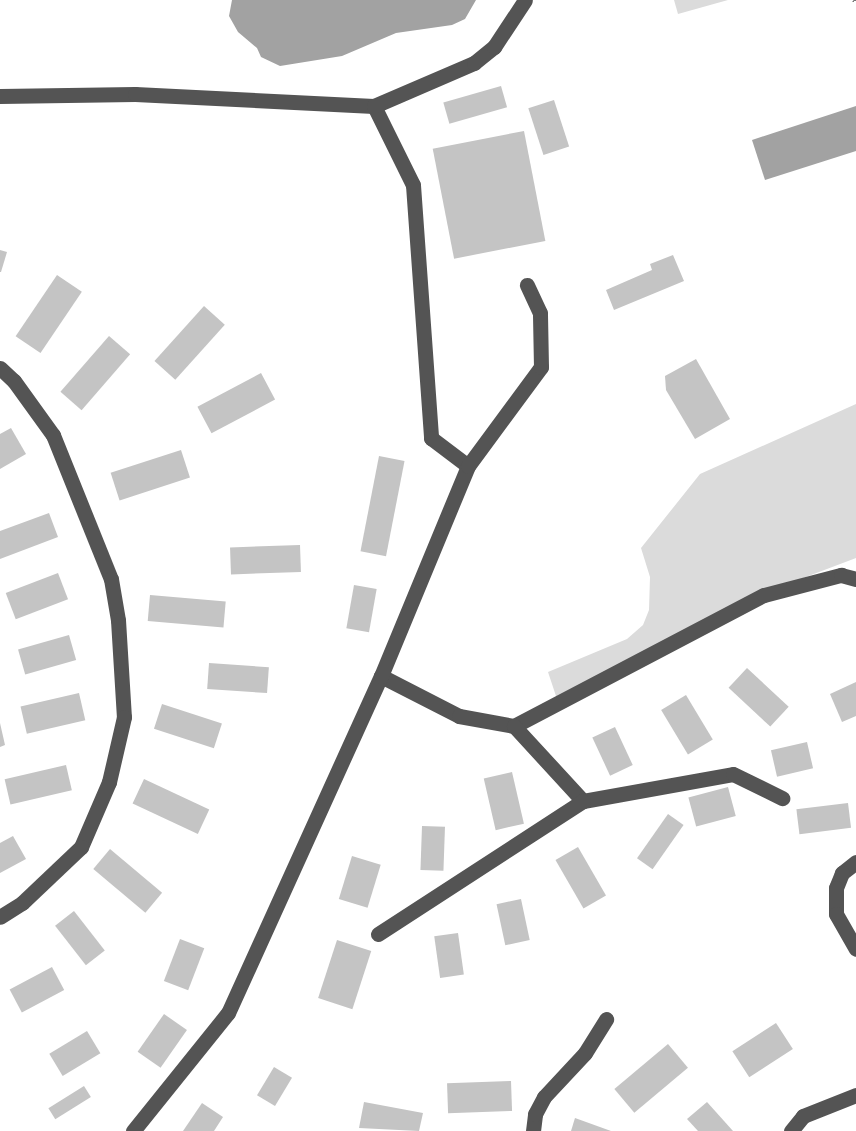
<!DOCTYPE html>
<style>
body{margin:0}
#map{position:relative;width:856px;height:1131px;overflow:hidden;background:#fff;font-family:Commissioner,sans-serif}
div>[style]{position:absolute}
.green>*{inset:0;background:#dbdbdb}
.water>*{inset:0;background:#a2a2a2}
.building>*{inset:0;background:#c4c4c4;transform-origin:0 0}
.path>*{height:4px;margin-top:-2px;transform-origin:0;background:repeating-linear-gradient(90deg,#767676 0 1.5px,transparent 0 4.5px)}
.minor>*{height:15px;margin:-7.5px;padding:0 7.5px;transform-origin:7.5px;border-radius:7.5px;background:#545454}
span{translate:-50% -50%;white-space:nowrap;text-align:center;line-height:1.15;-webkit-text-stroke:6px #fff;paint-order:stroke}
</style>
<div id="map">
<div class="green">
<div style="clip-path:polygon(674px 0,728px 0,678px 14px)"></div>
<div style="clip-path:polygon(856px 404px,856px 558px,790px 583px,559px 705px,548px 672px,627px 639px,643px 625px,649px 610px,650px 577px,641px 548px,700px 474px)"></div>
</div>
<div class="water">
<div style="clip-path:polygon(232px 0,476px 0,465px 19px,452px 25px,396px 33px,342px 56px,280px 66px,261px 57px,257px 48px,238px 32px,229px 16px)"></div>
<div style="clip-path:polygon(856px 106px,856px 151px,765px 180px,752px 140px)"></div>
</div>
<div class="building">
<div style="left:501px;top:86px;width:22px;height:60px;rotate:74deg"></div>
<div style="left:554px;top:100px;width:49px;height:27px;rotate:72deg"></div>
<div style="left:524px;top:131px;width:112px;height:93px;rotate:79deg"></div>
<div style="clip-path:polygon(0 250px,7px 252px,1px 272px,0 272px)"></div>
<div style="clip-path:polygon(673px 255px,684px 281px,614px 310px,606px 290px,652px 270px,650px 264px)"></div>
<div style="left:57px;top:275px;width:30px;height:74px;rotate:34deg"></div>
<div style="left:204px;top:306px;width:28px;height:74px;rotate:42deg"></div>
<div style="left:109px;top:336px;width:28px;height:74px;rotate:41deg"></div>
<div style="clip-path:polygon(696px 359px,730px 419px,695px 439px,666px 390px,665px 376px)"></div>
<div style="left:261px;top:373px;width:30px;height:72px;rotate:62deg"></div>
<div style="clip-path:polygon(11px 428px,26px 454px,0 469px,0 434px)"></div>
<div style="left:181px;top:450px;width:29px;height:74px;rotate:72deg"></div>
<div style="left:379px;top:456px;width:26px;height:97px;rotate:11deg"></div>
<div style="clip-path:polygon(49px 513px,58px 537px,0 559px,0 531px)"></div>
<div style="left:300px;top:545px;width:27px;height:70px;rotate:88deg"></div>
<div style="left:58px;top:573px;width:28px;height:56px;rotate:69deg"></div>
<div style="left:354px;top:585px;width:23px;height:44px;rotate:10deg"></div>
<div style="left:150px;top:595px;width:76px;height:26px;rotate:5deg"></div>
<div style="left:69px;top:635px;width:26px;height:53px;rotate:74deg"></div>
<div style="left:209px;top:663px;width:60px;height:26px;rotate:4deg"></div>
<div style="left:747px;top:668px;width:57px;height:27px;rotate:43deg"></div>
<div style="clip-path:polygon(856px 682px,856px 716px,842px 722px,830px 694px)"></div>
<div style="left:79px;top:693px;width:28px;height:60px;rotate:77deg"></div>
<div style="left:686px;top:695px;width:52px;height:29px;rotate:59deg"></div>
<div style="left:162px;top:704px;width:63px;height:26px;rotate:18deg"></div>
<div style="clip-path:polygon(0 723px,5px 745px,0 747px)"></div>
<div style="left:615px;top:727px;width:42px;height:25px;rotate:65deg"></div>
<div style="left:807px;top:742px;width:27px;height:37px;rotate:77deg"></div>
<div style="left:66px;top:765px;width:26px;height:63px;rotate:77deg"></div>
<div style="left:512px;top:772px;width:53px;height:29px;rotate:77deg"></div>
<div style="left:144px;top:779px;width:72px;height:27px;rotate:25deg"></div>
<div style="left:728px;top:787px;width:30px;height:41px;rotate:75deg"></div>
<div style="left:848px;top:803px;width:25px;height:52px;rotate:83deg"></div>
<div style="left:668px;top:814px;width:19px;height:54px;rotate:35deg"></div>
<div style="left:422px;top:826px;width:23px;height:44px;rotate:2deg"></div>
<div style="clip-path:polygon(13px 836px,26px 859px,0 873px,0 843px)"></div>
<div style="left:578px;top:847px;width:56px;height:26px;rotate:60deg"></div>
<div style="left:110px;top:849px;width:68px;height:26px;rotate:40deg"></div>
<div style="left:352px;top:856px;width:30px;height:45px;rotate:17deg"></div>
<div style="left:521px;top:899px;width:42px;height:25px;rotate:78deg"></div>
<div style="left:74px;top:911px;width:50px;height:24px;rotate:52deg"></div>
<div style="left:458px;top:933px;width:42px;height:24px;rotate:82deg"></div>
<div style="left:180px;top:939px;width:26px;height:45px;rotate:21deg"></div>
<div style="left:337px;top:940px;width:36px;height:61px;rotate:18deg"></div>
<div style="left:52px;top:967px;width:26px;height:48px;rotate:62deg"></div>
<div style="left:164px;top:1014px;width:28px;height:46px;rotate:35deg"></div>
<div style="left:776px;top:1023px;width:31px;height:52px;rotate:57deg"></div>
<div style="left:87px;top:1031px;width:26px;height:44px;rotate:59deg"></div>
<div style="left:668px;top:1044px;width:31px;height:70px;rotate:50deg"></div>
<div style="left:274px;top:1067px;width:21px;height:33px;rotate:31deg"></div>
<div style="left:511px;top:1081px;width:30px;height:64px;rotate:88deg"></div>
<div style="left:84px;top:1086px;width:13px;height:42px;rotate:58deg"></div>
<div style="clip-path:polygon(364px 1102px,423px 1113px,419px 1131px,359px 1128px)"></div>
<div style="clip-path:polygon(707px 1102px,733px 1131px,698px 1131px,687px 1119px)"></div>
<div style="clip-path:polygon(202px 1103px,223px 1117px,214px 1131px,183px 1131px)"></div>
<div style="clip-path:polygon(575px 1118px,611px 1131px,571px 1131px)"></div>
</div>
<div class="path">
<div style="left:854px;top:0;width:4px;rotate:63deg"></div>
</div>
<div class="minor">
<div style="left:0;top:96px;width:135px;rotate:-0.8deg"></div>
<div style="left:135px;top:94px;width:239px;rotate:2.9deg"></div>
<div style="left:374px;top:106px;width:88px;rotate:63.7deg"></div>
<div style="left:413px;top:185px;width:254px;rotate:85.9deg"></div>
<div style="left:431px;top:438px;width:46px;rotate:37.1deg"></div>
<div style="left:374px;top:106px;width:109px;rotate:-23.3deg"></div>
<div style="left:474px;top:63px;width:26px;rotate:-39deg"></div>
<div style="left:494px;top:47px;width:56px;rotate:-56.6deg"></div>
<div style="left:0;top:368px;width:19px;rotate:43deg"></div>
<div style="left:14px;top:381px;width:67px;rotate:54.2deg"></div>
<div style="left:53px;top:435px;width:155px;rotate:68.1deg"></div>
<div style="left:111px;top:579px;width:42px;rotate:80.3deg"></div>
<div style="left:118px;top:620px;width:97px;rotate:86.5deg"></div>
<div style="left:124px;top:717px;width:67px;rotate:103deg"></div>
<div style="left:109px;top:782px;width:71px;rotate:113.3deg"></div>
<div style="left:81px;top:847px;width:81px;rotate:136.5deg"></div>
<div style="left:22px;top:903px;width:26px;rotate:148deg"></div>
<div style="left:381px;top:676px;width:88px;rotate:27.1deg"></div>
<div style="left:459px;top:716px;width:56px;rotate:10.3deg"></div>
<div style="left:514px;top:726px;width:282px;rotate:-27.7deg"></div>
<div style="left:764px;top:595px;width:80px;rotate:-14.6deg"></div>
<div style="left:841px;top:575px;width:16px;rotate:15deg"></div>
<div style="left:514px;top:726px;width:102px;rotate:47.4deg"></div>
<div style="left:583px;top:801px;width:152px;rotate:-10.2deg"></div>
<div style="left:733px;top:774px;width:55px;rotate:26.1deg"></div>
<div style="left:856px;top:862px;width:18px;rotate:142deg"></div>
<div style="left:842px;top:873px;width:16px;rotate:112deg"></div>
<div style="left:836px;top:888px;width:26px;rotate:90deg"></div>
<div style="left:836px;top:914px;width:40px;rotate:60.3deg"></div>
<div style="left:378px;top:934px;width:244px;rotate:-33deg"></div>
<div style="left:133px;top:1131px;width:151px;rotate:-51.2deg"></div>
<div style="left:228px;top:1013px;width:370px;rotate:-65.6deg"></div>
<div style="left:381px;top:676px;width:227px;rotate:-67.5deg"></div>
<div style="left:468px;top:466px;width:123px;rotate:-53.6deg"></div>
<div style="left:541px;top:367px;width:54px;rotate:-91.1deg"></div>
<div style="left:540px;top:313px;width:31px;rotate:-115deg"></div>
<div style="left:533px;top:1131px;width:17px;rotate:-83deg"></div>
<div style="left:535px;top:1114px;width:19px;rotate:-62deg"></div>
<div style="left:544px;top:1097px;width:60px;rotate:-47deg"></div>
<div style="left:585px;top:1053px;width:40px;rotate:-58deg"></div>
<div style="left:791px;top:1131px;width:19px;rotate:-51deg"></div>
<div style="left:803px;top:1116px;width:57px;rotate:-21.6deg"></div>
</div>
</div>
